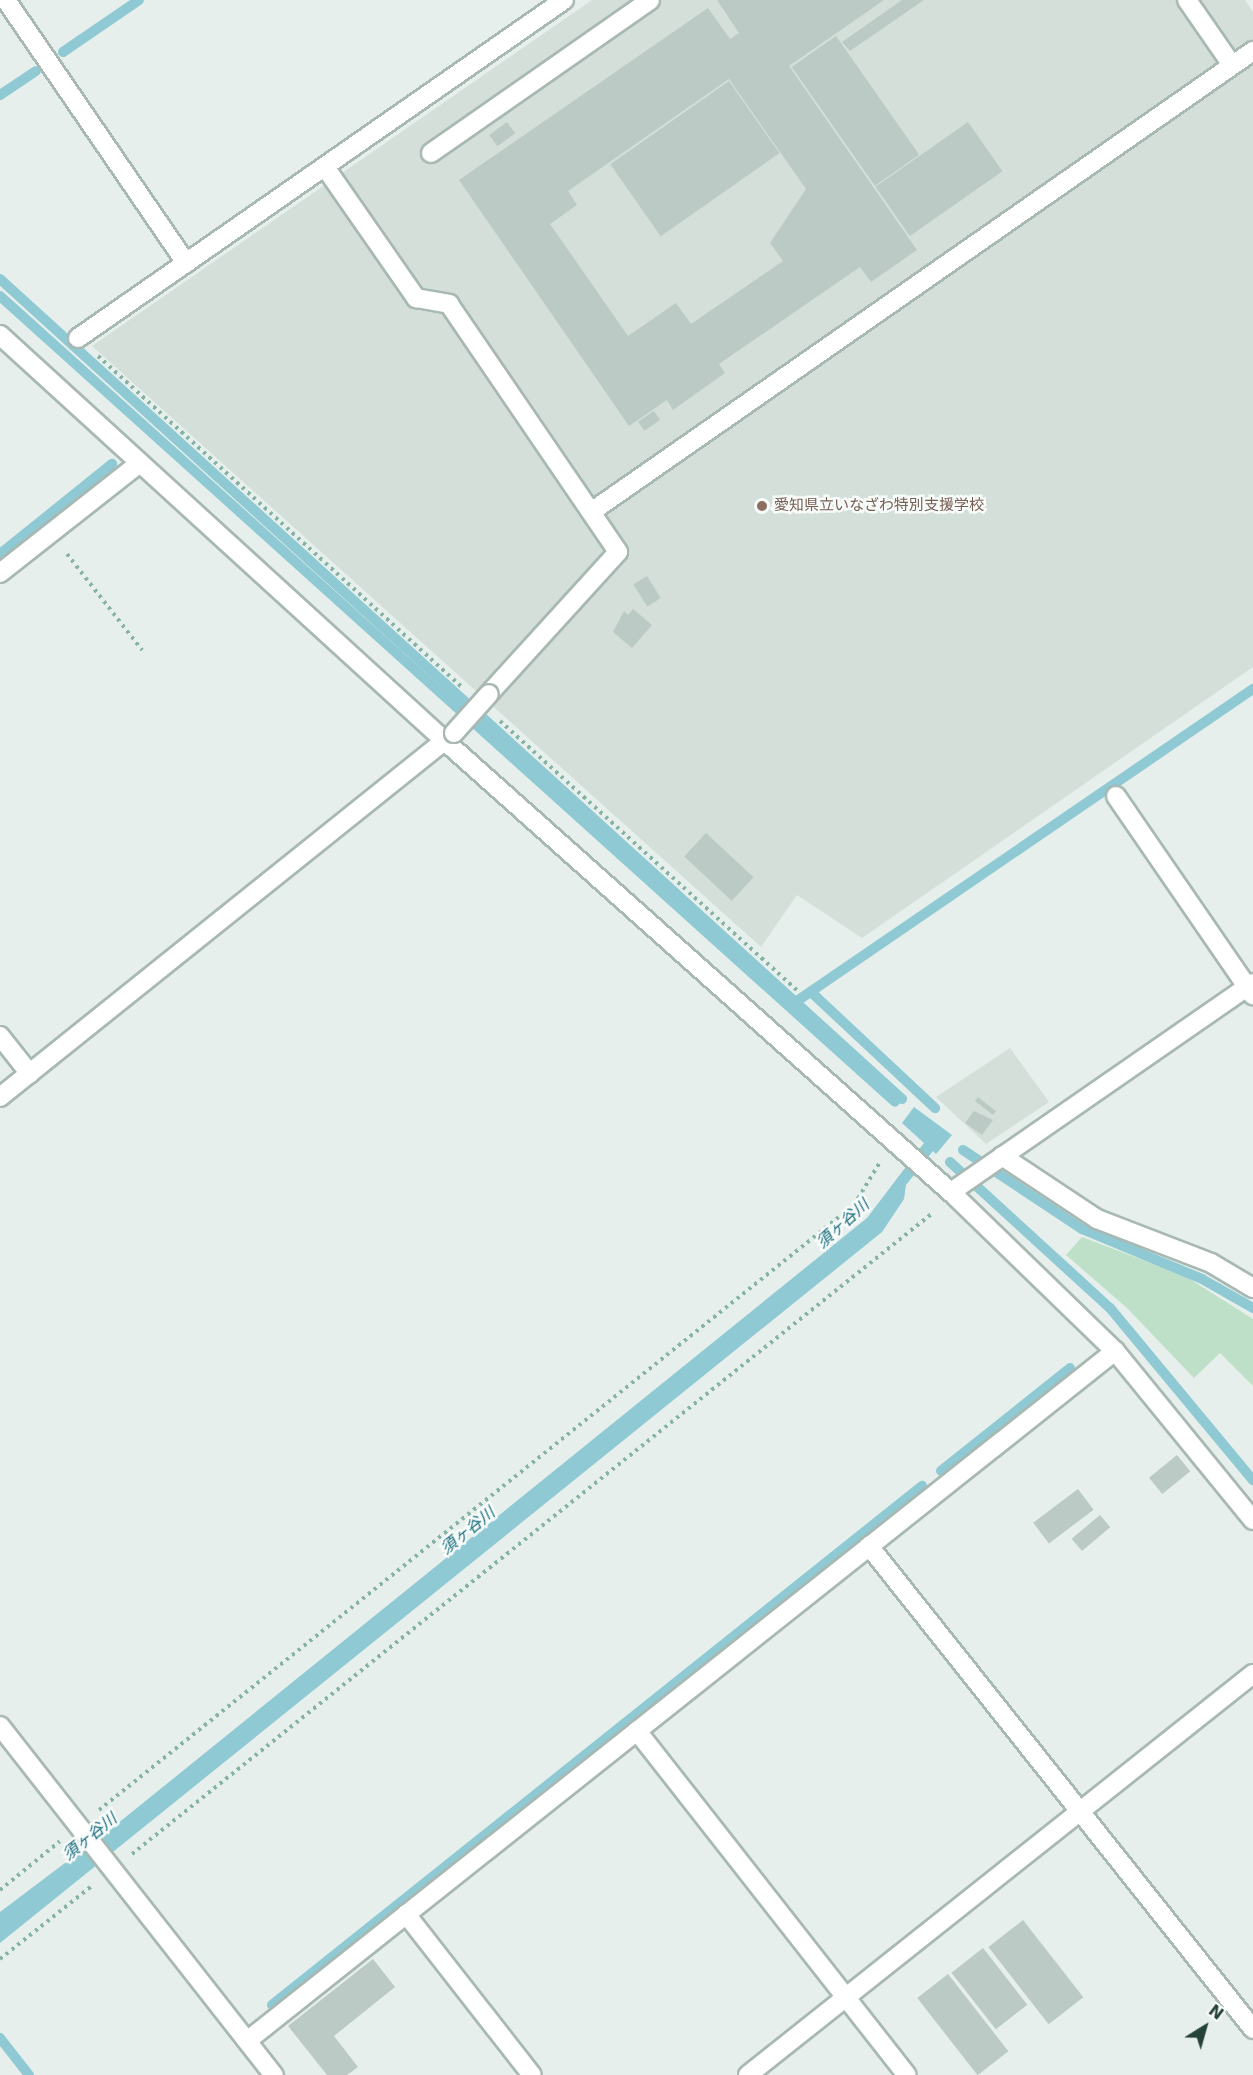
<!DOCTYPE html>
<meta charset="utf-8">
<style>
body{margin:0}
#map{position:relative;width:1253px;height:2075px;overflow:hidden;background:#e6efeb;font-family:"DejaVu Sans","Noto Sans JP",sans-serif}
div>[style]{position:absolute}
.built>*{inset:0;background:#d4dfda}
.green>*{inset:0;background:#bfe0c8}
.water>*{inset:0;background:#8ec9d4}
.stream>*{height:10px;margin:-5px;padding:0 5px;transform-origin:5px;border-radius:5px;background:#8ec9d4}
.building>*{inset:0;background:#bbcac4;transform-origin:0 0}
.path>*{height:4px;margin-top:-2px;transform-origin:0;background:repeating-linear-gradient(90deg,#86b3a5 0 3px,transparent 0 7.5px)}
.roads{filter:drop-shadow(2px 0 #a8b8b2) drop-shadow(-2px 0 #a8b8b2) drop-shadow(0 2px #a8b8b2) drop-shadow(0 -2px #a8b8b2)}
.minor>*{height:18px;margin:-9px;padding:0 9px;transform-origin:9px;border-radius:9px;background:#fff}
.bridges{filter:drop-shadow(2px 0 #a8b8b2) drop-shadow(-2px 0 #a8b8b2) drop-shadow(0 2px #a8b8b2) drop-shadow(0 -2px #a8b8b2)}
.minor-bridge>*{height:18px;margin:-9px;padding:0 9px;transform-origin:9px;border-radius:9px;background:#fff}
.dots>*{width:16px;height:16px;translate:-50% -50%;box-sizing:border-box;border:3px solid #f7fbf9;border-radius:50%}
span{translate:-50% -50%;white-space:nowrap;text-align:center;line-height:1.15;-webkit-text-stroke:5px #f7fbf9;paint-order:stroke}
.education-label{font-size:15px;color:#785e54}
.left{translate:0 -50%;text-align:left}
.water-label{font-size:16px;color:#1c6f80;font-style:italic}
.north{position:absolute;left:1175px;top:1997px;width:60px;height:60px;-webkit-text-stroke:4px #f7fbf9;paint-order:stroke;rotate:37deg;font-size:16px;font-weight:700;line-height:24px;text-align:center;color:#24423a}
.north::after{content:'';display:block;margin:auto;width:21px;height:27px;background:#24423a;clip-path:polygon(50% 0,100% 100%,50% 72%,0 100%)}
</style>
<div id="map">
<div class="built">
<div style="clip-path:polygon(592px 0,1245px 0,1253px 12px,1253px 667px,862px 938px,797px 895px,761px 947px,92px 346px)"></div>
<div style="clip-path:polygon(1010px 1048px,1049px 1102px,986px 1144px,936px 1097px)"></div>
</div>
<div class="green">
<div style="clip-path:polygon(1082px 1237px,1185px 1276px,1253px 1319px,1253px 1386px,1220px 1353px,1194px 1378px,1127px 1308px,1066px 1255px)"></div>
</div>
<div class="water">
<div style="clip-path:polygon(914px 1107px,952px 1135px,936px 1154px,933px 1151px,906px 1185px,904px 1199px,882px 1232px,0 1943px,0 1912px,122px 1820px,867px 1218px,924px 1143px,902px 1123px)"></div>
</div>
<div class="stream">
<div style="left:63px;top:52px;width:92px;rotate:-34.4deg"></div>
<div style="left:0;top:95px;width:43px;rotate:-33.7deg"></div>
<div style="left:0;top:279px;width:1219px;rotate:42.27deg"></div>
<div style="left:0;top:296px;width:1204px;rotate:42deg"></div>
<div style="left:0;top:554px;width:144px;rotate:-38.8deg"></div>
<div style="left:811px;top:992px;width:170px;rotate:43.1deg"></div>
<div style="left:797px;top:1001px;width:553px;rotate:-34.38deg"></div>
<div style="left:963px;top:1150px;width:143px;rotate:33.6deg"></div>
<div style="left:1082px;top:1229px;width:130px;rotate:22.6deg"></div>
<div style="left:1202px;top:1279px;width:59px;rotate:29.6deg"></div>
<div style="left:950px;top:1162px;width:217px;rotate:42.4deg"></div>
<div style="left:1110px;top:1308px;width:224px;rotate:50.3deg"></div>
<div style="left:941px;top:1471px;width:165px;rotate:-38.6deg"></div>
<div style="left:272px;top:2005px;width:832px;rotate:-38.61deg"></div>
<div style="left:0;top:2038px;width:47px;rotate:51.9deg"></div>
</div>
<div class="building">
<div style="clip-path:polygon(evenodd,717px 0,884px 0,789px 66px,917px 250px,871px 282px,860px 267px,719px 364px,725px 373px,673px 410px,667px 400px,629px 426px,459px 180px,708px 8px,730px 39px,739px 33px,717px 0,729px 79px,806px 189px,770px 243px,783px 261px,691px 324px,676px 303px,628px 336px,550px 224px,577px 205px,568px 191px,729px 79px)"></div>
<div style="clip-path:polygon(902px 0,924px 0,850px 51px,842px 42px)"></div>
<div style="left:836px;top:36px;width:145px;height:54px;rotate:55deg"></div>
<div style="left:729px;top:81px;width:88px;height:145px;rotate:55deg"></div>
<div style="left:507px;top:122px;width:14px;height:22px;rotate:54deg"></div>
<div style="left:968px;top:122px;width:60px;height:113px;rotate:55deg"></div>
<div style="left:654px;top:411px;width:11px;height:19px;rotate:56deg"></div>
<div style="left:647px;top:576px;width:26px;height:16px;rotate:58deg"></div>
<div style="clip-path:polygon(633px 609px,652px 625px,632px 648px,613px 632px,624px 611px,628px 615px)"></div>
<div style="left:706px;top:833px;width:65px;height:32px;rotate:43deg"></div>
<div style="left:978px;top:1097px;width:23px;height:5px;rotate:38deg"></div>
<div style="clip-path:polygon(974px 1111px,993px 1120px,982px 1135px,965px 1123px)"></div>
<div style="left:1177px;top:1455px;width:21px;height:36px;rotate:51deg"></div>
<div style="left:1078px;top:1489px;width:26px;height:56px;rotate:53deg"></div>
<div style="left:1100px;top:1515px;width:16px;height:37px;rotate:50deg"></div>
<div style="left:1023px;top:1920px;width:98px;height:44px;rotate:52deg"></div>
<div style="left:983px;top:1948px;width:72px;height:40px;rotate:52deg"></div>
<div style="clip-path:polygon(373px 1959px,395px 1987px,334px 2036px,358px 2067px,347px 2075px,327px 2075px,288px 2026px)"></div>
<div style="left:948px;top:1974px;width:98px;height:39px;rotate:52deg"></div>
</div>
<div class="path">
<div style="left:98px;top:356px;width:491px;rotate:42.3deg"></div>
<div style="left:67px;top:554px;width:122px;rotate:52deg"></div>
<div style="left:500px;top:721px;width:402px;rotate:42.2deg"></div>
<div style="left:99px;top:1810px;width:967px;rotate:-38.71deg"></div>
<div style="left:854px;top:1205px;width:50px;rotate:-58.8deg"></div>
<div style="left:132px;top:1854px;width:1027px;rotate:-38.68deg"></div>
<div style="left:0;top:1890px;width:77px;rotate:-39.2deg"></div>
<div style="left:0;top:1959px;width:119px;rotate:-38.5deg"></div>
</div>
<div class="roads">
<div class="minor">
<div style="left:6px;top:0;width:319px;rotate:55.6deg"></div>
<div style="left:1187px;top:0;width:79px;rotate:55.3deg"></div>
<div style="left:431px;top:153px;width:267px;rotate:-34.9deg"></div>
<div style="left:325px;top:167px;width:160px;rotate:55.2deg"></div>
<div style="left:416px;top:298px;width:34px;rotate:10deg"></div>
<div style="left:449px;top:304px;width:300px;rotate:55.7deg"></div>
<div style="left:618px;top:552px;width:192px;rotate:132.3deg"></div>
<div style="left:0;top:335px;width:604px;rotate:42.38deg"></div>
<div style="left:446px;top:742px;width:682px;rotate:41.73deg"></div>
<div style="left:955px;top:1196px;width:223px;rotate:44.1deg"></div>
<div style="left:1115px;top:1351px;width:218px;rotate:50.8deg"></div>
<div style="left:78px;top:338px;width:592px;rotate:-34.82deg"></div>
<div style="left:591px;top:512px;width:807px;rotate:-34.85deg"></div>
<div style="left:0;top:573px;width:178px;rotate:-38.2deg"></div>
<div style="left:1116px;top:796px;width:242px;rotate:55.5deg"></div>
<div style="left:0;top:1036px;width:48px;rotate:51.7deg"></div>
<div style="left:0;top:1097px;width:580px;rotate:-38.71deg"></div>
<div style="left:1002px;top:1156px;width:114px;rotate:33.6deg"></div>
<div style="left:1097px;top:1219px;width:122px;rotate:21.1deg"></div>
<div style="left:1211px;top:1263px;width:49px;rotate:30.8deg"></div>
<div style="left:951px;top:1192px;width:367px;rotate:-34.7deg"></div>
<div style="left:869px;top:1546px;width:617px;rotate:51.51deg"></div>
<div style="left:0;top:1726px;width:444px;rotate:51.9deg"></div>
<div style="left:637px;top:1731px;width:437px;rotate:51.9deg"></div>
<div style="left:406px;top:1914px;width:204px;rotate:52deg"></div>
<div style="left:247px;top:2041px;width:1109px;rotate:-38.48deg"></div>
<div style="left:748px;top:2075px;width:645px;rotate:-38.45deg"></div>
</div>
</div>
<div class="bridges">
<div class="minor-bridge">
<div style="left:454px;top:733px;width:52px;rotate:-48.1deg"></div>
</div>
</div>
<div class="dots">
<div style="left:762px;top:506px;background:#8d6e63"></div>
</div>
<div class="education-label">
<span class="left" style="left:774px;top:506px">愛知県立いなざわ特別支援学校</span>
</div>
<div class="water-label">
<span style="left:843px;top:1224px;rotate:-42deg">須ヶ谷川</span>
<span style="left:468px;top:1531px;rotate:-39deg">須ヶ谷川</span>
<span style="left:90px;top:1837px;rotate:-39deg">須ヶ谷川</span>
</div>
<div class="north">N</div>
</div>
